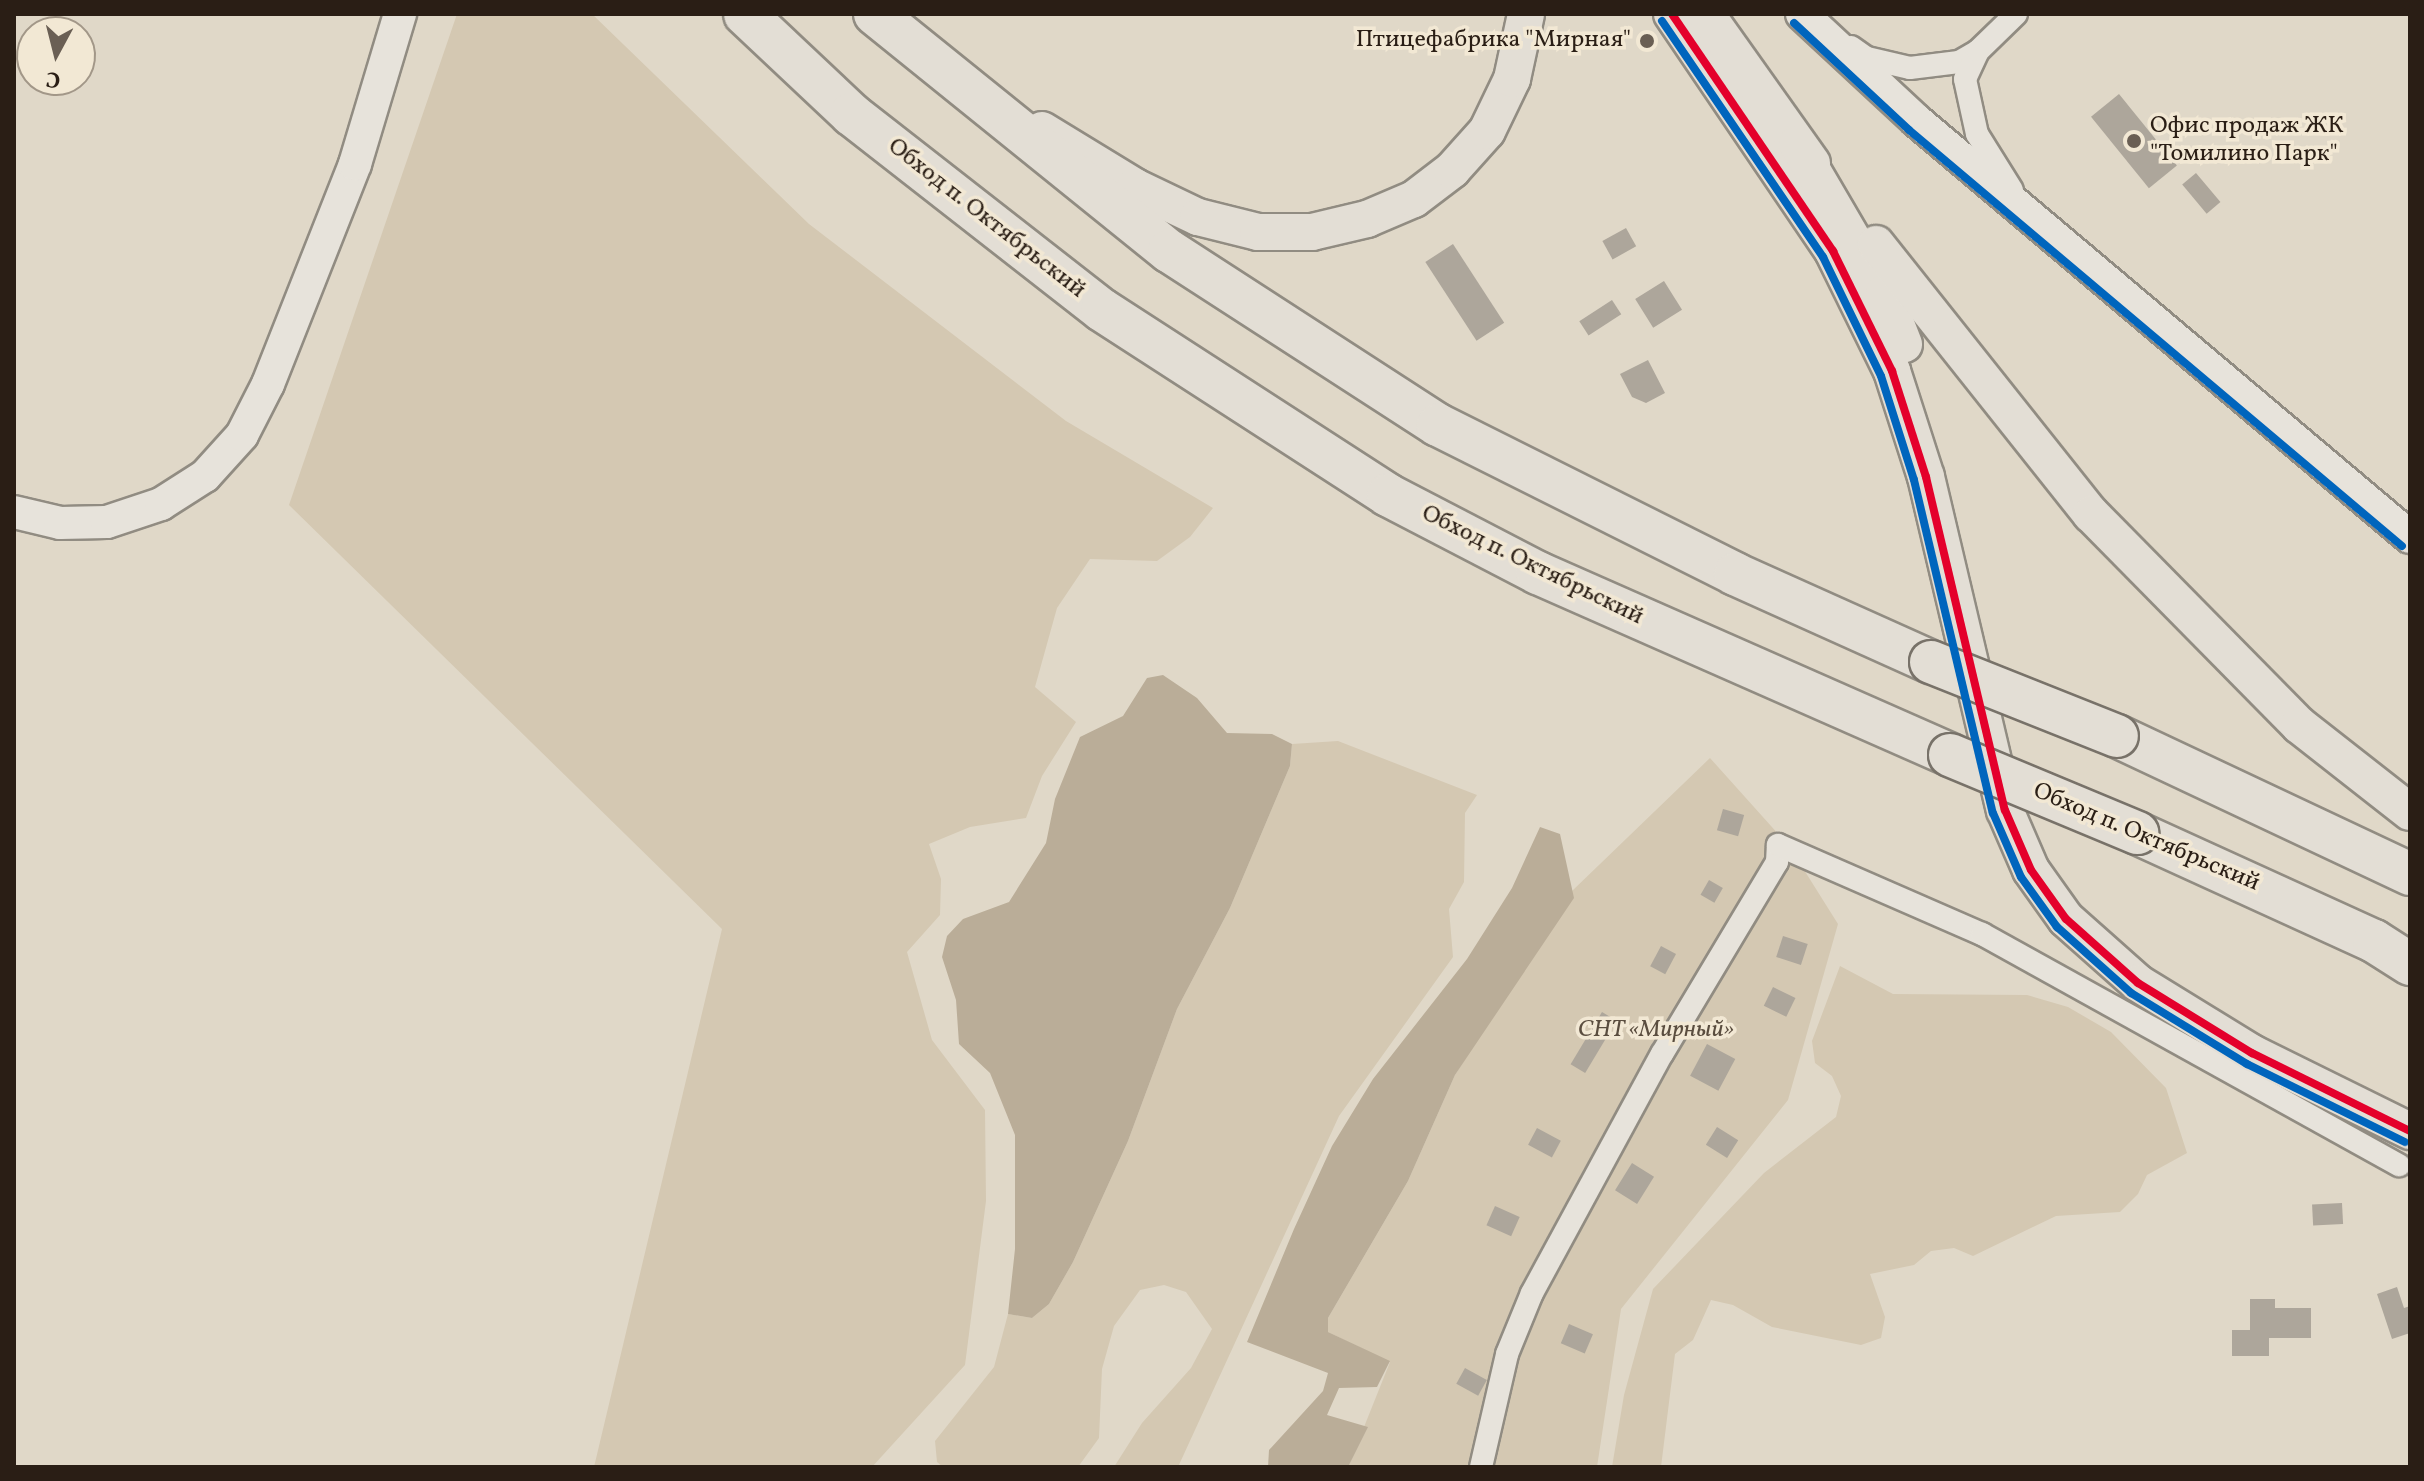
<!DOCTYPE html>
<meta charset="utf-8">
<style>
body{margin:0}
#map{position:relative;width:2424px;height:1481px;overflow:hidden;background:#e0d8c8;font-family:Vollkorn,serif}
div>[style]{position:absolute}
.green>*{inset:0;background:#d4c8b2}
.water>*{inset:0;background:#baad98}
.building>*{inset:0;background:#ada69b;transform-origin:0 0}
.roads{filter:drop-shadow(2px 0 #918c82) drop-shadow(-2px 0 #918c82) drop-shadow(0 2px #918c82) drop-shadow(0 -2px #918c82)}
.street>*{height:22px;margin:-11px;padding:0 11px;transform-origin:11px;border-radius:11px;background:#e7e3db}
.secondary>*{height:32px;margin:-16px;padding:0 16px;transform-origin:16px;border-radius:16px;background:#e7e3db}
.primary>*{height:36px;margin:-18px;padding:0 18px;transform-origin:18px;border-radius:18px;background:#e3ded5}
.highway>*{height:42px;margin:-21px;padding:0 21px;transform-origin:21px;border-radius:21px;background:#e3ded5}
.bridges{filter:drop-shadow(2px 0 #787269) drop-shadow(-2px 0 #787269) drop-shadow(0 2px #787269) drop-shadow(0 -2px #787269)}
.highway-bridge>*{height:42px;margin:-21px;padding:0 21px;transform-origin:21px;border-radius:21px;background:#e3ded5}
.bus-1>*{height:8px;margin:-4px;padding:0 4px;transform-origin:4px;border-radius:4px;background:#e4002b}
.bus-2>*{height:8px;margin:-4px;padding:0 4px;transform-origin:4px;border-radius:4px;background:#0065bd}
.dots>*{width:22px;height:22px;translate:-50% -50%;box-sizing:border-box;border:4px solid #f2e8d4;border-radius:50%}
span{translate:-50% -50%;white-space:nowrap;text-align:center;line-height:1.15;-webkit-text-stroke:7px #f2e8d4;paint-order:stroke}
.poi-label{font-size:24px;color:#2a1e15}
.right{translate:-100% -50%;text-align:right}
.left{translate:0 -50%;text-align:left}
.street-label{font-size:24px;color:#2a1e15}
.park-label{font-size:24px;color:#5a4d3f;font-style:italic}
.frame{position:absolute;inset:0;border:16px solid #2a1e15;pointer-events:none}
.north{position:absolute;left:16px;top:16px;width:80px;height:80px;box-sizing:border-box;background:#f2e8d4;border:2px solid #a29788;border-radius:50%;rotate:187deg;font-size:22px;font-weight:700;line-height:32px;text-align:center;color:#2a1e15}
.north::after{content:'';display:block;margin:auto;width:28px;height:36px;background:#6a5f54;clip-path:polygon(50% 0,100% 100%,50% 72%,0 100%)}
</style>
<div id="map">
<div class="green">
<div style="clip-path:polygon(457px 14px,592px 14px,809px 224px,1066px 421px,1213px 508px,1190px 537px,1157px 561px,1090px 559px,1057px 608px,1035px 687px,1076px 722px,1042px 776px,1026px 818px,970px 827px,929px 844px,941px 879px,940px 915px,907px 952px,932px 1040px,985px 1110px,986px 1201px,965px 1365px,872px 1467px,594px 1467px,722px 929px,289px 505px)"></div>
<div style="clip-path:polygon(1338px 741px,1477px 795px,1465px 813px,1464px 882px,1449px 909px,1453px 957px,1339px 1116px,1178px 1467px,1114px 1467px,1142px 1423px,1191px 1368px,1212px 1329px,1186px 1292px,1164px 1285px,1140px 1290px,1114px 1326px,1102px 1369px,1099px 1438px,1078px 1467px,943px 1467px,937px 1462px,935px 1441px,994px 1367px,1008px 1314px,1032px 1318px,1049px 1304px,1073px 1262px,1128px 1141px,1177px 1009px,1230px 908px,1290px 766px,1292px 744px)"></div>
<div style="clip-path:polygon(1710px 758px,1789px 846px,1838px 924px,1788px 1100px,1621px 1309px,1597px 1467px,1348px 1467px,1390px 1362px,1328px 1332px,1328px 1318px,1408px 1181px,1455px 1075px,1572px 891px)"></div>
<div style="clip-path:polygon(1840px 966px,1893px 994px,2027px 995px,2068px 1007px,2111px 1032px,2166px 1088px,2187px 1153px,2147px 1175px,2138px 1194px,2120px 1212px,2056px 1216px,1973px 1256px,1954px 1248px,1931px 1251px,1914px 1265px,1870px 1274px,1885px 1317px,1881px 1338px,1861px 1345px,1772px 1327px,1733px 1305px,1711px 1300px,1693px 1340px,1675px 1354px,1661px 1467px,1612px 1467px,1624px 1395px,1653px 1289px,1764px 1173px,1836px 1117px,1841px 1096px,1832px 1076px,1815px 1063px,1812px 1041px)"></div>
</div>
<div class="water">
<div style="clip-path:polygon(1163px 675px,1197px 698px,1227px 733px,1272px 734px,1292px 744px,1290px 766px,1230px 908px,1177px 1009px,1128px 1141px,1073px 1262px,1049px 1304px,1032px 1318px,1008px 1314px,1015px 1249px,1015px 1135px,990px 1073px,959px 1044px,956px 1000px,942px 957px,947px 936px,963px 919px,1009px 902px,1046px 843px,1055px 799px,1080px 737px,1123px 716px,1147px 678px)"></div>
<div style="clip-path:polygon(1540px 827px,1560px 834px,1574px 898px,1455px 1075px,1408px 1181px,1328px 1318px,1328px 1332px,1390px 1361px,1377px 1387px,1339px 1388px,1327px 1415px,1368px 1427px,1348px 1467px,1268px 1467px,1269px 1450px,1323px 1391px,1328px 1373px,1247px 1342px,1294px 1229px,1332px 1146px,1373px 1079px,1467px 959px,1512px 888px)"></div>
</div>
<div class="building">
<div style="left:2119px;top:94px;width:92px;height:36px;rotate:51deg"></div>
<div style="left:2196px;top:173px;width:38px;height:18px;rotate:50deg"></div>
<div style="left:1626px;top:228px;width:21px;height:27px;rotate:61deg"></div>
<div style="left:1453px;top:244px;width:94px;height:33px;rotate:57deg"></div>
<div style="left:1664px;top:281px;width:34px;height:34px;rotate:58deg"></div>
<div style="left:1612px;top:300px;width:17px;height:39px;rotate:57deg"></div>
<div style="clip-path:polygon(1648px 360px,1665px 393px,1646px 403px,1632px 397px,1620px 374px)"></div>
<div style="left:1723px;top:809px;width:22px;height:22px;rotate:16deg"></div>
<div style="left:1709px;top:880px;width:16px;height:17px;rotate:30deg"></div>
<div style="left:1783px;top:936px;width:26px;height:22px;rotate:18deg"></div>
<div style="left:1661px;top:946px;width:17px;height:23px;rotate:28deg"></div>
<div style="left:1773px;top:987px;width:25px;height:21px;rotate:26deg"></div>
<div style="left:1602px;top:1012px;width:17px;height:61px;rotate:31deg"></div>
<div style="left:1707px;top:1044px;width:32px;height:36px;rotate:28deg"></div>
<div style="left:1717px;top:1127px;width:25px;height:21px;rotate:32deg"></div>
<div style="left:1537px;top:1128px;width:27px;height:19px;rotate:28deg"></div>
<div style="left:1632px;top:1163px;width:26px;height:32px;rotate:32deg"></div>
<div style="left:2342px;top:1203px;width:21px;height:30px;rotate:87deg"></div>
<div style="left:1495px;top:1206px;width:27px;height:21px;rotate:24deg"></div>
<div style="clip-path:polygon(2397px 1287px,2404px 1308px,2410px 1306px,2410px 1333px,2392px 1339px,2377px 1294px)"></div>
<div style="clip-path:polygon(2250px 1299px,2275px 1299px,2275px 1308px,2311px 1308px,2311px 1338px,2269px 1338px,2269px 1356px,2232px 1356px,2232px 1330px,2250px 1330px)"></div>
<div style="left:1569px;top:1324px;width:26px;height:21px;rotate:23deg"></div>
<div style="left:1465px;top:1368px;width:25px;height:18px;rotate:29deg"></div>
</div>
<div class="roads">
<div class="street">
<div style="left:1851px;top:47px;width:19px;rotate:35deg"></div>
<div style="left:1867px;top:58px;width:44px;rotate:13.1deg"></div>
<div style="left:1910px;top:68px;width:49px;rotate:-7deg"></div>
<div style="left:1959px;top:62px;width:22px;rotate:-30deg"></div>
<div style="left:2012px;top:190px;width:66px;rotate:-122deg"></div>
<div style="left:1977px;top:134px;width:56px;rotate:-102.3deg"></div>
<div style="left:1965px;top:79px;width:31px;rotate:-65deg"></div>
<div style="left:1978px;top:51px;width:53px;rotate:-44.2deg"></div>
<div style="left:1481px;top:1467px;width:116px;rotate:-77deg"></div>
<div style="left:1507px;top:1354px;width:66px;rotate:-67.7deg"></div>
<div style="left:1532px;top:1293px;width:272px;rotate:-61.5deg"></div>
<div style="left:1662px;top:1054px;width:224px;rotate:-59.1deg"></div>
<div style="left:1777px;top:862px;width:17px;rotate:-87deg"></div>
<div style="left:1778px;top:845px;width:223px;rotate:23.6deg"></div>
<div style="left:1982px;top:934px;width:477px;rotate:29deg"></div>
</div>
<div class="secondary">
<div style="left:1802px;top:14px;width:157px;rotate:42.9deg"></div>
<div style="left:1917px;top:121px;width:645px;rotate:40.16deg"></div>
<div style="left:14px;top:512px;width:47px;rotate:13.4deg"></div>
<div style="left:60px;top:523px;width:47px;rotate:-1.2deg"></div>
<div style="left:107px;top:522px;width:57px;rotate:-18.4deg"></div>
<div style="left:161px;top:504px;width:52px;rotate:-32.5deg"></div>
<div style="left:205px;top:476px;width:55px;rotate:-47.9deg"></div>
<div style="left:242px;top:435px;width:57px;rotate:-63deg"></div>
<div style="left:268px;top:384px;width:237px;rotate:-68.4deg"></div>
<div style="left:355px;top:164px;width:157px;rotate:-73.3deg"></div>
</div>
<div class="primary">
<div style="left:1672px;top:14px;width:287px;rotate:55.8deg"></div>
<div style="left:1833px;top:251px;width:134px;rotate:63.8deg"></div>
<div style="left:1892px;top:371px;width:111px;rotate:72.2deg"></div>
<div style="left:1926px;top:477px;width:342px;rotate:76.7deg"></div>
<div style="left:2005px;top:810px;width:65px;rotate:66.6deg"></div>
<div style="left:2031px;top:870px;width:60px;rotate:54.5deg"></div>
<div style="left:2066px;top:919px;width:96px;rotate:41.6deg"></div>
<div style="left:2138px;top:983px;width:134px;rotate:31.6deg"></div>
<div style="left:2252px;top:1053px;width:176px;rotate:26.3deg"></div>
<div style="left:1706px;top:14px;width:183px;rotate:54.6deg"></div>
<div style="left:1042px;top:130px;width:109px;rotate:31.5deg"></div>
<div style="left:1135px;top:187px;width:70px;rotate:25.5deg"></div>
<div style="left:1198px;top:217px;width:62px;rotate:14deg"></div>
<div style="left:1258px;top:232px;width:54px"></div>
<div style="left:1312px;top:232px;width:57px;rotate:-13.3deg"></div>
<div style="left:1367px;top:219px;width:51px;rotate:-23.1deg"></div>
<div style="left:1414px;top:199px;width:48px;rotate:-37.3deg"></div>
<div style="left:1452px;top:170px;width:52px;rotate:-48.1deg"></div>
<div style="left:1487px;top:131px;width:58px;rotate:-64.3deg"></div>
<div style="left:1512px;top:79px;width:66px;rotate:-77.8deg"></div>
<div style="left:1797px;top:144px;width:173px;rotate:59.7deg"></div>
<div style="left:1884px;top:293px;width:55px;rotate:68.6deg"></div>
<div style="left:1876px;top:244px;width:345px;rotate:51.5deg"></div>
<div style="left:2091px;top:514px;width:296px;rotate:45.4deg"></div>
<div style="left:2299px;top:725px;width:141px;rotate:38.1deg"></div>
</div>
<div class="highway">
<div style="left:745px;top:14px;width:146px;rotate:43.3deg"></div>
<div style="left:851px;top:114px;width:318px;rotate:38deg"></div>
<div style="left:1102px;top:310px;width:341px;rotate:32.9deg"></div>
<div style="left:1388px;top:495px;width:169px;rotate:27.5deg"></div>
<div style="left:1538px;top:573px;width:450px;rotate:23.8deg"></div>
<div style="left:875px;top:14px;width:378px;rotate:38.9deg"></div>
<div style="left:1169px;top:251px;width:320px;rotate:32.9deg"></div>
<div style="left:1438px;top:425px;width:332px;rotate:26.6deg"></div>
<div style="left:1735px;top:574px;width:215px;rotate:24.2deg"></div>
<div style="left:2117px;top:736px;width:324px;rotate:25.2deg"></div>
<div style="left:2137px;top:833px;width:260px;rotate:24.5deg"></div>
<div style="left:2374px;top:941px;width:43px;rotate:32.6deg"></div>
</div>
</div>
<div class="bridges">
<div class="highway-bridge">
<div style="left:1931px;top:662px;width:200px;rotate:21.7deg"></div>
<div style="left:1950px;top:755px;width:203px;rotate:22.6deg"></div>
</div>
</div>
<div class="bus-1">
<div style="left:1672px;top:14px;width:287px;rotate:55.8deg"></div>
<div style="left:1833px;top:251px;width:134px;rotate:63.8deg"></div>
<div style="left:1892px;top:371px;width:111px;rotate:72.2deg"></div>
<div style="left:1926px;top:477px;width:342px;rotate:76.7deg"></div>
<div style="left:2005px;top:810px;width:65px;rotate:66.6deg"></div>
<div style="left:2031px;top:870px;width:60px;rotate:54.5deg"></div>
<div style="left:2066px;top:919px;width:96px;rotate:41.6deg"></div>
<div style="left:2138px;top:983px;width:134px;rotate:31.6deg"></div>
<div style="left:2252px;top:1053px;width:176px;rotate:26.3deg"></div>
</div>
<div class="bus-2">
<div style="left:1662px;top:21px;width:286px;rotate:55.7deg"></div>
<div style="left:1823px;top:257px;width:132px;rotate:64deg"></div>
<div style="left:1881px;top:376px;width:109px;rotate:72.4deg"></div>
<div style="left:1914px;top:480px;width:342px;rotate:76.7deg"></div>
<div style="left:1993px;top:813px;width:70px;rotate:66.4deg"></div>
<div style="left:2021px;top:877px;width:62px;rotate:54.2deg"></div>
<div style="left:2057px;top:927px;width:99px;rotate:41.7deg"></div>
<div style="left:2131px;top:993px;width:136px;rotate:31.5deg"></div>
<div style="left:2247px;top:1064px;width:176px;rotate:26.3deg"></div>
<div style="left:1794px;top:23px;width:157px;rotate:42.9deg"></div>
<div style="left:1909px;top:130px;width:645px;rotate:40.16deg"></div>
</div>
<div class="dots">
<div style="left:1647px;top:41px;background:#6a5f54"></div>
<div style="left:2134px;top:141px;background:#6a5f54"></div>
</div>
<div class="poi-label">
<span class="right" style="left:1631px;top:41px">Птицефабрика "Мирная"</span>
<span class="left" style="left:2150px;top:141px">Офис продаж ЖК<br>"Томилино Парк"</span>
</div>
<div class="street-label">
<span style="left:986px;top:219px;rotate:38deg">Обход п. Октябрьский</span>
<span style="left:1532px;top:566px;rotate:26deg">Обход п. Октябрьский</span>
<span style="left:2146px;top:838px;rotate:23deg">Обход п. Октябрьский</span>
</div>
<div class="park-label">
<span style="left:1656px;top:1031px">СНТ «Мирный»</span>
</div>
<div class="frame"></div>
<div class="north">С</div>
</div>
